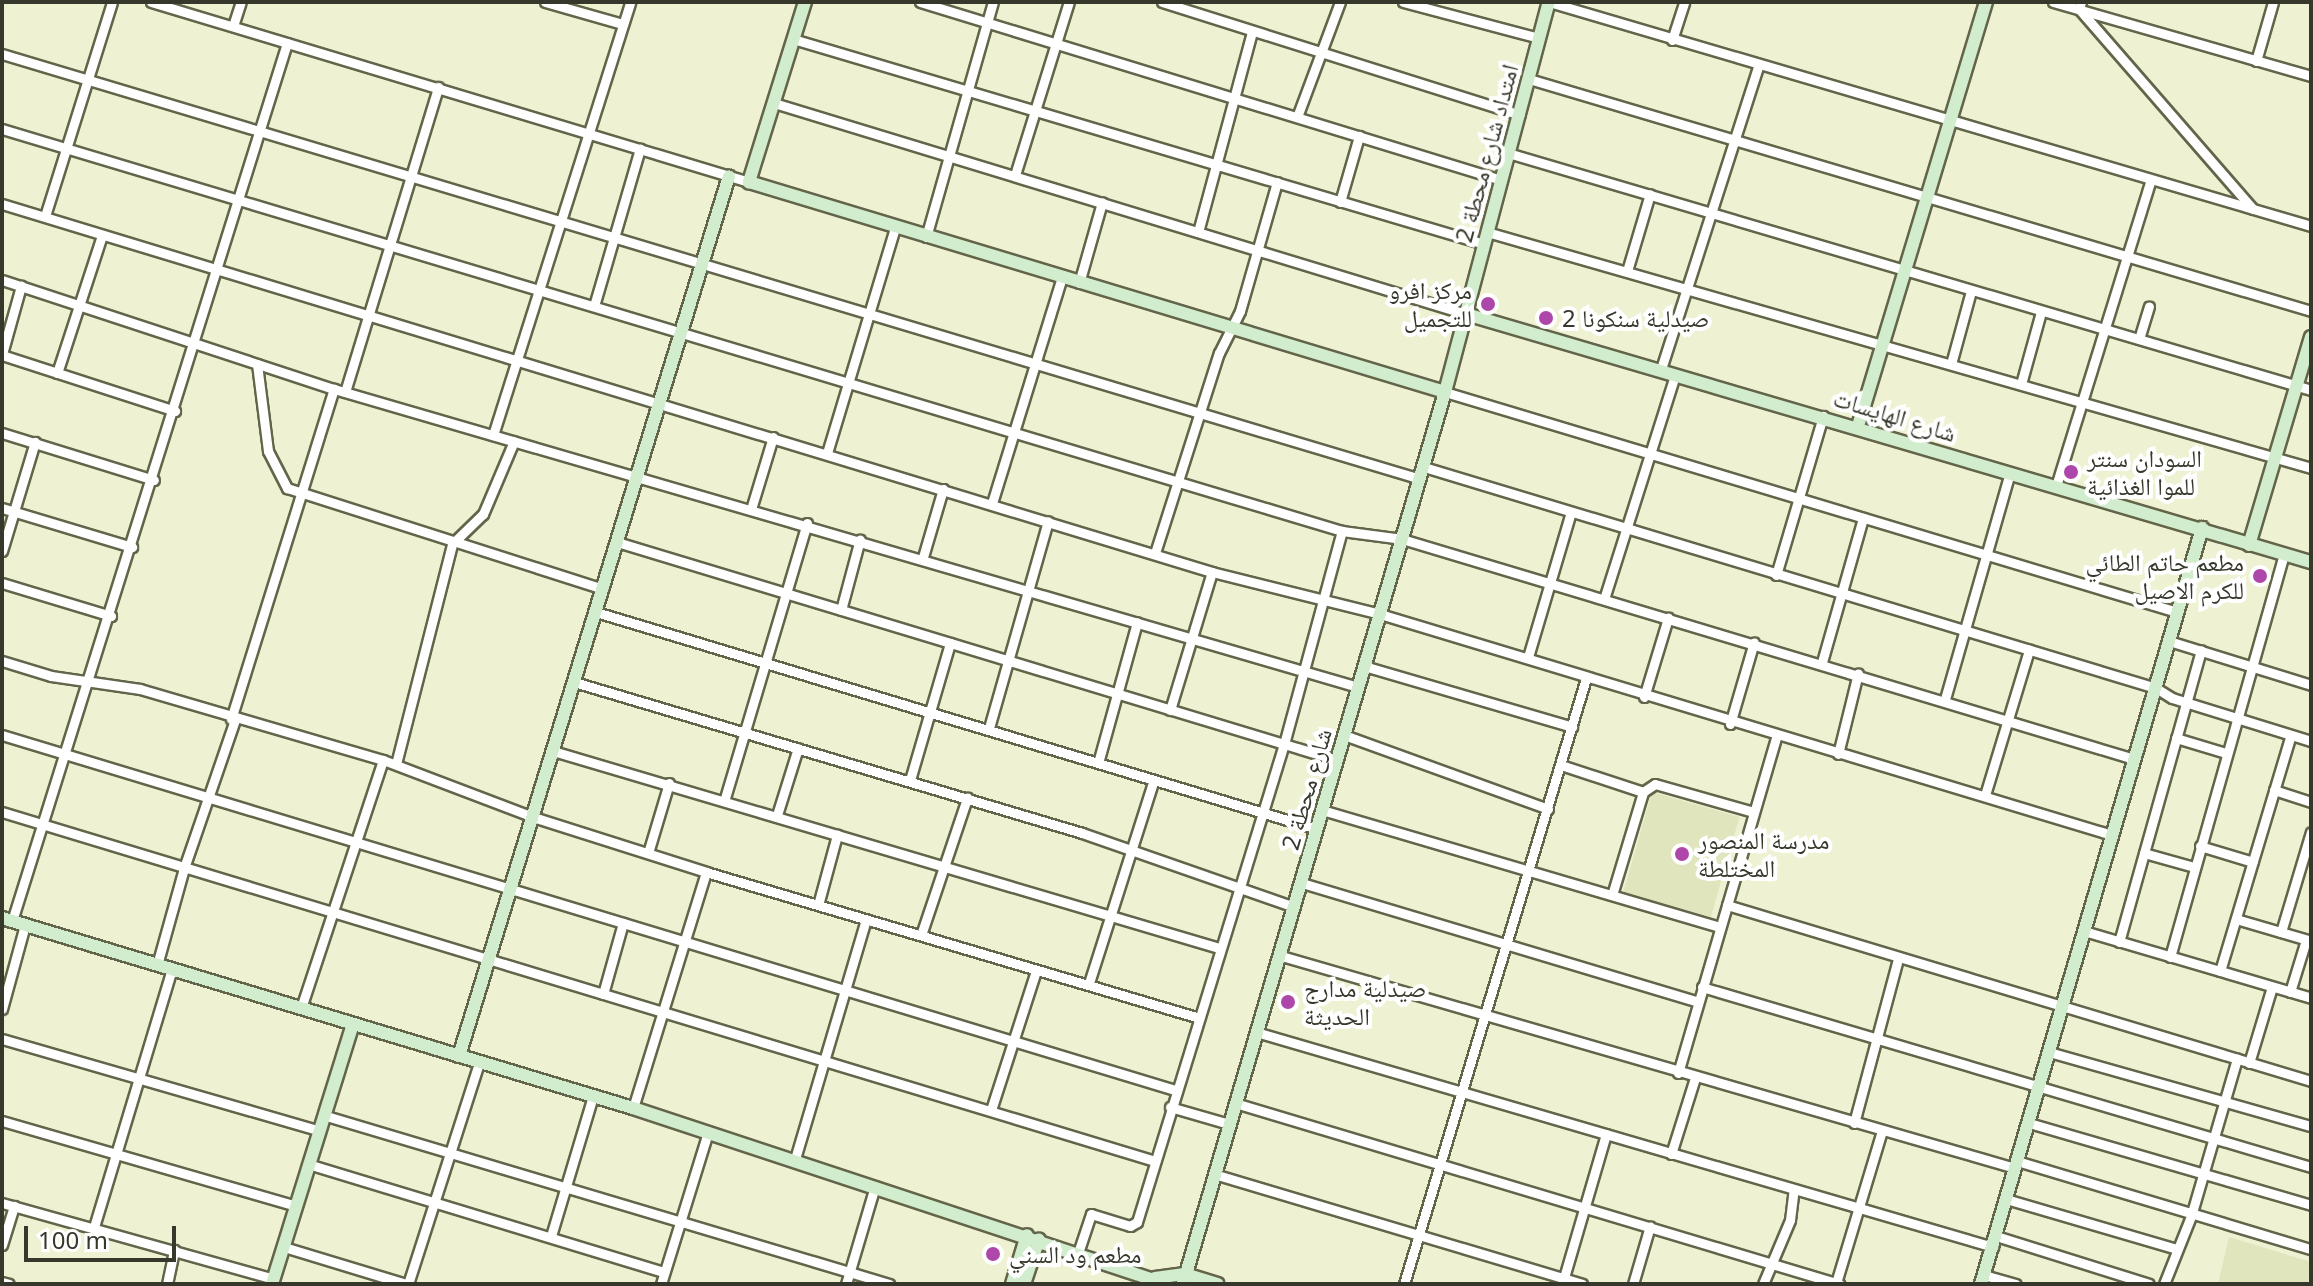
<!DOCTYPE html>
<meta charset="utf-8">
<style>
body{margin:0}
#map{position:relative;width:2313px;height:1286px;overflow:hidden;background:#eef1d2;font-family:"Noto Sans","Noto Naskh Arabic",sans-serif}
div>[style]{position:absolute}
.built>*{inset:0;background:#e1e5be;transform-origin:0 0}
.roads{filter:drop-shadow(2px 0 #63654a) drop-shadow(-2px 0 #63654a) drop-shadow(0 2px #63654a) drop-shadow(0 -2px #63654a)}
.street>*{height:9px;margin:-4.5px;padding:0 4.5px;transform-origin:4.5px;border-radius:4.5px;background:#fff}
.secondary>*{height:12px;margin:-6px;padding:0 6px;transform-origin:6px;border-radius:6px;background:#d2edcd}
.dots>*{width:22px;height:22px;translate:-50% -50%;box-sizing:border-box;border:4px solid #fff;border-radius:50%}
span{translate:-50% -50%;white-space:nowrap;text-align:center;line-height:1.15;-webkit-text-stroke:8px #fff;paint-order:stroke}
.street-label{font-size:24px;color:#37382c}
.poi-label{font-size:24px;color:#37382c}
.right{translate:-100% -50%;text-align:right}
.left{translate:0 -50%;text-align:left}
.frame{position:absolute;inset:0;border:4px solid #37382c;pointer-events:none}
.scale{position:absolute;left:24px;top:1226px;width:152px;height:36px;box-sizing:border-box;border:4px solid #37382c;border-top:0;padding-left:10px;font-size:24px;line-height:28px;white-space:nowrap;color:#37382c;-webkit-text-stroke:6px #fff;paint-order:stroke}
</style>
<div id="map">
<div class="built">
<div style="left:1652px;top:792px;width:91px;height:104px;rotate:16deg"></div>
<div style="clip-path:polygon(2229px 1237px,2311px 1262px,2308px 1284px,2218px 1284px)"></div>
</div>
<div class="roads">
<div class="street">
<div style="left:151px;top:2px;width:625px;rotate:16.75deg"></div>
<div style="left:545px;top:2px;width:81px;rotate:15.8deg"></div>
<div style="left:920px;top:2px;width:608px;rotate:17.03deg"></div>
<div style="left:1162px;top:2px;width:375px;rotate:17.5deg"></div>
<div style="left:1403px;top:2px;width:141px;rotate:14.8deg"></div>
<div style="left:1549px;top:2px;width:794px;rotate:16.38deg"></div>
<div style="left:2053px;top:2px;width:268px;rotate:16deg"></div>
<div style="left:2081px;top:2px;width:7px;rotate:106deg"></div>
<div style="left:2079px;top:9px;width:265px;rotate:49deg"></div>
<div style="left:233px;top:26px;width:25px;rotate:-72deg"></div>
<div style="left:793px;top:39px;width:721px;rotate:16.52deg"></div>
<div style="left:1672px;top:40px;width:40px;rotate:-72deg"></div>
<div style="left:2px;top:54px;width:1480px;rotate:16.68deg"></div>
<div style="left:2256px;top:61px;width:61px;rotate:-73.9deg"></div>
<div style="left:1529px;top:79px;width:816px;rotate:16.52deg"></div>
<div style="left:774px;top:103px;width:723px;rotate:16.96deg"></div>
<div style="left:1297px;top:117px;width:123px;rotate:-69.5deg"></div>
<div style="left:2px;top:129px;width:1399px;rotate:16.7deg"></div>
<div style="left:1342px;top:531px;width:61px;rotate:7.6deg"></div>
<div style="left:1402px;top:539px;width:764px;rotate:16.73deg"></div>
<div style="left:1508px;top:153px;width:837px;rotate:16.44deg"></div>
<div style="left:1015px;top:175px;width:181px;rotate:-72.7deg"></div>
<div style="left:1340px;top:202px;width:69px;rotate:-73.9deg"></div>
<div style="left:2px;top:204px;width:1265px;rotate:16.92deg"></div>
<div style="left:1212px;top:572px;width:173px;rotate:14deg"></div>
<div style="left:1380px;top:614px;width:765px;rotate:16.8deg"></div>
<div style="left:45px;top:216px;width:224px;rotate:-72.6deg"></div>
<div style="left:1198px;top:232px;width:207px;rotate:-74.9deg"></div>
<div style="left:1487px;top:232px;width:857px;rotate:15.98deg"></div>
<div style="left:926px;top:237px;width:244px;rotate:-74.1deg"></div>
<div style="left:1627px;top:271px;width:80px;rotate:-73.4deg"></div>
<div style="left:2px;top:280px;width:349px;rotate:18.2deg"></div>
<div style="left:334px;top:389px;width:1066px;rotate:16.23deg"></div>
<div style="left:1079px;top:283px;width:84px;rotate:-74.1deg"></div>
<div style="left:594px;top:306px;width:164px;rotate:-73.7deg"></div>
<div style="left:2139px;top:339px;width:34px;rotate:-73deg"></div>
<div style="left:2px;top:354px;width:71px;rotate:-74.4deg"></div>
<div style="left:2px;top:355px;width:182px;rotate:17.9deg"></div>
<div style="left:257px;top:364px;width:88px;rotate:82.8deg"></div>
<div style="left:268px;top:451px;width:42px;rotate:62.8deg"></div>
<div style="left:287px;top:488px;width:332px;rotate:17.7deg"></div>
<div style="left:1951px;top:364px;width:76px;rotate:-74.7deg"></div>
<div style="left:1661px;top:369px;width:320px;rotate:-72.2deg"></div>
<div style="left:57px;top:373px;width:145px;rotate:-71.9deg"></div>
<div style="left:2021px;top:384px;width:75px;rotate:-74.5deg"></div>
<div style="left:345px;top:392px;width:319px;rotate:-73deg"></div>
<div style="left:1445px;top:392px;width:764px;rotate:16.73deg"></div>
<div style="left:2px;top:433px;width:159px;rotate:17.2deg"></div>
<div style="left:493px;top:435px;width:454px;rotate:-72.4deg"></div>
<div style="left:827px;top:453px;width:235px;rotate:-73.2deg"></div>
<div style="left:1424px;top:467px;width:765px;rotate:16.8deg"></div>
<div style="left:2156px;top:688px;width:19px;rotate:32deg"></div>
<div style="left:2172px;top:698px;width:145px;rotate:17.2deg"></div>
<div style="left:2056px;top:486px;width:320px;rotate:-72.8deg"></div>
<div style="left:992px;top:503px;width:237px;rotate:-72.8deg"></div>
<div style="left:752px;top:506px;width:72px;rotate:-73.1deg"></div>
<div style="left:2px;top:508px;width:136px;rotate:16.7deg"></div>
<div style="left:617px;top:542px;width:752px;rotate:16.85deg"></div>
<div style="left:2px;top:551px;width:114px;rotate:-73.2deg"></div>
<div style="left:1155px;top:553px;width:210px;rotate:-72.3deg"></div>
<div style="left:1219px;top:353px;width:47px;rotate:-63.4deg"></div>
<div style="left:1240px;top:311px;width:134px;rotate:-74deg"></div>
<div style="left:923px;top:557px;width:71px;rotate:-73.6deg"></div>
<div style="left:1776px;top:575px;width:166px;rotate:-73.5deg"></div>
<div style="left:2px;top:583px;width:114px;rotate:16.8deg"></div>
<div style="left:1604px;top:599px;width:235px;rotate:-72.4deg"></div>
<div style="left:841px;top:610px;width:73px;rotate:-75deg"></div>
<div style="left:596px;top:612px;width:753px;rotate:16.75deg"></div>
<div style="left:2169px;top:641px;width:149px;rotate:17.2deg"></div>
<div style="left:1528px;top:657px;width:151px;rotate:-73.5deg"></div>
<div style="left:2px;top:661px;width:51px;rotate:17deg"></div>
<div style="left:51px;top:676px;width:90px;rotate:8.3deg"></div>
<div style="left:140px;top:689px;width:253px;rotate:16.3deg"></div>
<div style="left:383px;top:760px;width:160px;rotate:20.8deg"></div>
<div style="left:533px;top:817px;width:182px;rotate:17.6deg"></div>
<div style="left:706px;top:872px;width:511px;rotate:16.48deg"></div>
<div style="left:1822px;top:662px;width:150px;rotate:-74.1deg"></div>
<div style="left:1364px;top:666px;width:217px;rotate:16.3deg"></div>
<div style="left:574px;top:682px;width:530px;rotate:16.55deg"></div>
<div style="left:1082px;top:833px;width:225px;rotate:19.2deg"></div>
<div style="left:1644px;top:697px;width:83px;rotate:-73.1deg"></div>
<div style="left:1945px;top:699px;width:236px;rotate:-74deg"></div>
<div style="left:1170px;top:710px;width:144px;rotate:-73.1deg"></div>
<div style="left:231px;top:719px;width:346px;rotate:-72.7deg"></div>
<div style="left:1730px;top:724px;width:85px;rotate:-73.7deg"></div>
<div style="left:989px;top:728px;width:215px;rotate:-74.1deg"></div>
<div style="left:2px;top:735px;width:1226px;rotate:16.84deg"></div>
<div style="left:1344px;top:735px;width:217px;rotate:19.9deg"></div>
<div style="left:2176px;top:738px;width:52px;rotate:16.7deg"></div>
<div style="left:553px;top:751px;width:695px;rotate:16.48deg"></div>
<div style="left:1838px;top:754px;width:83px;rotate:-76.1deg"></div>
<div style="left:1098px;top:763px;width:146px;rotate:-74.5deg"></div>
<div style="left:396px;top:764px;width:227px;rotate:-75.7deg"></div>
<div style="left:452px;top:544px;width:43px;rotate:-44.1deg"></div>
<div style="left:483px;top:514px;width:79px;rotate:-67deg"></div>
<div style="left:1561px;top:765px;width:86px;rotate:18.2deg"></div>
<div style="left:1643px;top:792px;width:14px;rotate:-34deg"></div>
<div style="left:1655px;top:784px;width:102px;rotate:15.9deg"></div>
<div style="left:910px;top:780px;width:143px;rotate:-73.7deg"></div>
<div style="left:2274px;top:790px;width:39px;rotate:18deg"></div>
<div style="left:1985px;top:795px;width:152px;rotate:-73.1deg"></div>
<div style="left:725px;top:798px;width:287px;rotate:-73.4deg"></div>
<div style="left:1322px;top:810px;width:415px;rotate:16.4deg"></div>
<div style="left:2px;top:812px;width:1205px;rotate:16.84deg"></div>
<div style="left:777px;top:815px;width:70px;rotate:-72.6deg"></div>
<div style="left:2200px;top:846px;width:55px;rotate:16.8deg"></div>
<div style="left:648px;top:853px;width:73px;rotate:-73.3deg"></div>
<div style="left:2144px;top:853px;width:52px;rotate:15.6deg"></div>
<div style="left:1302px;top:883px;width:413px;rotate:16.7deg"></div>
<div style="left:1612px;top:895px;width:108px;rotate:-73.2deg"></div>
<div style="left:818px;top:905px;width:73px;rotate:-74.8deg"></div>
<div style="left:1727px;top:905px;width:610px;rotate:16.77deg"></div>
<div style="left:2236px;top:919px;width:78px;rotate:16.3deg"></div>
<div style="left:12px;top:921px;width:920px;rotate:-72.61deg"></div>
<div style="left:2084px;top:931px;width:237px;rotate:16.4deg"></div>
<div style="left:2281px;top:932px;width:104px;rotate:-73.3deg"></div>
<div style="left:921px;top:935px;width:145px;rotate:-71.4deg"></div>
<div style="left:2119px;top:942px;width:303px;rotate:-74.3deg"></div>
<div style="left:1278px;top:955px;width:767px;rotate:16.12deg"></div>
<div style="left:2170px;top:957px;width:419px;rotate:-74.2deg"></div>
<div style="left:157px;top:965px;width:104px;rotate:-74.4deg"></div>
<div style="left:185px;top:865px;width:153px;rotate:-71deg"></div>
<div style="left:2220px;top:971px;width:246px;rotate:-73.3deg"></div>
<div style="left:1089px;top:983px;width:210px;rotate:-72.3deg"></div>
<div style="left:1702px;top:987px;width:635px;rotate:16.47deg"></div>
<div style="left:2290px;top:992px;width:54px;rotate:-72.9deg"></div>
<div style="left:603px;top:994px;width:74px;rotate:-74.3deg"></div>
<div style="left:301px;top:1008px;width:261px;rotate:-71.7deg"></div>
<div style="left:2px;top:1009px;width:87px;rotate:-74.7deg"></div>
<div style="left:1256px;top:1032px;width:768px;rotate:16.26deg"></div>
<div style="left:2px;top:1039px;width:329px;rotate:16.1deg"></div>
<div style="left:2049px;top:1052px;width:272px;rotate:15.8deg"></div>
<div style="left:2249px;top:1063px;width:79px;rotate:-73.2deg"></div>
<div style="left:1678px;top:1073px;width:350px;rotate:-73.7deg"></div>
<div style="left:1235px;top:1103px;width:631px;rotate:16.68deg"></div>
<div style="left:1170px;top:1107px;width:61px;rotate:16.1deg"></div>
<div style="left:633px;top:1108px;width:247px;rotate:-72.8deg"></div>
<div style="left:991px;top:1110px;width:146px;rotate:-72.1deg"></div>
<div style="left:323px;top:1115px;width:591px;rotate:16.62deg"></div>
<div style="left:2px;top:1121px;width:306px;rotate:16.1deg"></div>
<div style="left:1854px;top:1123px;width:170px;rotate:-75deg"></div>
<div style="left:2029px;top:1123px;width:294px;rotate:16.2deg"></div>
<div style="left:1671px;top:1154px;width:80px;rotate:-72.5deg"></div>
<div style="left:795px;top:1159px;width:250px;rotate:-73.5deg"></div>
<div style="left:2017px;top:1161px;width:307px;rotate:16.7deg"></div>
<div style="left:308px;top:1164px;width:372px;rotate:16.9deg"></div>
<div style="left:1214px;top:1174px;width:384px;rotate:16.6deg"></div>
<div style="left:2006px;top:1199px;width:178px;rotate:16.3deg"></div>
<div style="left:2px;top:1203px;width:282px;rotate:15.6deg"></div>
<div style="left:94px;top:1227px;width:270px;rotate:-73.2deg"></div>
<div style="left:551px;top:1236px;width:146px;rotate:-73.3deg"></div>
<div style="left:1996px;top:1236px;width:160px;rotate:17.4deg"></div>
<div style="left:2px;top:1245px;width:41px;rotate:-72.9deg"></div>
<div style="left:284px;top:1247px;width:127px;rotate:16.9deg"></div>
<div style="left:1078px;top:1253px;width:41px;rotate:-71.6deg"></div>
<div style="left:1091px;top:1214px;width:41px;rotate:17.1deg"></div>
<div style="left:1130px;top:1226px;width:8px;rotate:-30deg"></div>
<div style="left:1137px;top:1222px;width:500px;rotate:-72.91deg"></div>
<div style="left:1284px;top:744px;width:221px;rotate:-74.8deg"></div>
<div style="left:1984px;top:1275px;width:33px;rotate:16deg"></div>
<div style="left:1563px;top:1281px;width:153px;rotate:-73.7deg"></div>
<div style="left:2px;top:1282px;width:7px;rotate:16deg"></div>
<div style="left:1836px;top:1283px;width:159px;rotate:-73.2deg"></div>
<div style="left:167px;top:1284px;width:35px;rotate:-78deg"></div>
<div style="left:408px;top:1284px;width:232px;rotate:-72.2deg"></div>
<div style="left:661px;top:1284px;width:159px;rotate:-72.8deg"></div>
<div style="left:846px;top:1284px;width:102px;rotate:-73.5deg"></div>
<div style="left:1404px;top:1284px;width:633px;rotate:-73.28deg"></div>
<div style="left:1633px;top:1284px;width:60px;rotate:-73.7deg"></div>
<div style="left:1763px;top:1284px;width:69px;rotate:-67.1deg"></div>
<div style="left:1790px;top:1220px;width:31px;rotate:-83deg"></div>
<div style="left:2164px;top:1284px;width:73px;rotate:-68.3deg"></div>
<div style="left:2191px;top:1216px;width:164px;rotate:-73.7deg"></div>
</div>
<div class="secondary">
<div style="left:805px;top:2px;width:189px;rotate:107.3deg"></div>
<div style="left:749px;top:182px;width:727px;rotate:16.79deg"></div>
<div style="left:1466px;top:314px;width:881px;rotate:16.36deg"></div>
<div style="left:1858px;top:426px;width:443px;rotate:-73.2deg"></div>
<div style="left:2249px;top:545px;width:217px;rotate:-73.4deg"></div>
<div style="left:2px;top:918px;width:659px;rotate:16.76deg"></div>
<div style="left:633px;top:1108px;width:561px;rotate:18.27deg"></div>
<div style="left:459px;top:1056px;width:920px;rotate:-72.94deg"></div>
<div style="left:1155px;top:1278px;width:30px;rotate:-8deg"></div>
<div style="left:1185px;top:1274px;width:34px;rotate:17deg"></div>
<div style="left:272px;top:1284px;width:272px;rotate:-72.7deg"></div>
<div style="left:1012px;top:1284px;width:51px;rotate:-73deg"></div>
<div style="left:1024px;top:1284px;width:47px;rotate:-71.6deg"></div>
<div style="left:1183px;top:1284px;width:930px;rotate:-73.63deg"></div>
<div style="left:1445px;top:392px;width:404px;rotate:-75.1deg"></div>
<div style="left:1981px;top:1284px;width:788px;rotate:-73.7deg"></div>
</div>
</div>
<div class="dots">
<div style="left:1488px;top:304px;background:#ae47aa"></div>
<div style="left:1546px;top:318px;background:#ae47aa"></div>
<div style="left:2071px;top:472px;background:#ae47aa"></div>
<div style="left:2260px;top:576px;background:#ae47aa"></div>
<div style="left:1682px;top:854px;background:#ae47aa"></div>
<div style="left:1288px;top:1002px;background:#ae47aa"></div>
<div style="left:993px;top:1254px;background:#ae47aa"></div>
</div>
<div class="street-label">
<span style="left:1486px;top:153px;rotate:-75deg">امتداد شارع محطة 2</span>
<span style="left:1895px;top:415px;rotate:17deg">شارع الهايسات</span>
<span style="left:1306px;top:789px;rotate:-74deg">شارع محطة 2</span>
</div>
<div class="poi-label">
<span class="right" style="left:1472px;top:304px">مركز افرو<br>للتجميل</span>
<span class="left" style="left:1562px;top:318px">صيدلية سنكونا 2</span>
<span class="left" style="left:2087px;top:472px">السودان سنتر<br>للموا الغذائية</span>
<span class="right" style="left:2244px;top:576px">مطعم حاتم الطائي<br>للكرم الاصيل</span>
<span class="left" style="left:1698px;top:854px">مدرسة المنصور<br>المختلطة</span>
<span class="left" style="left:1304px;top:1002px">صيدلية مدارج<br>الحديثة</span>
<span class="left" style="left:1009px;top:1254px">مطعم ود السني</span>
</div>
<div class="frame"></div>
<div class="scale">100 m</div>
</div>
